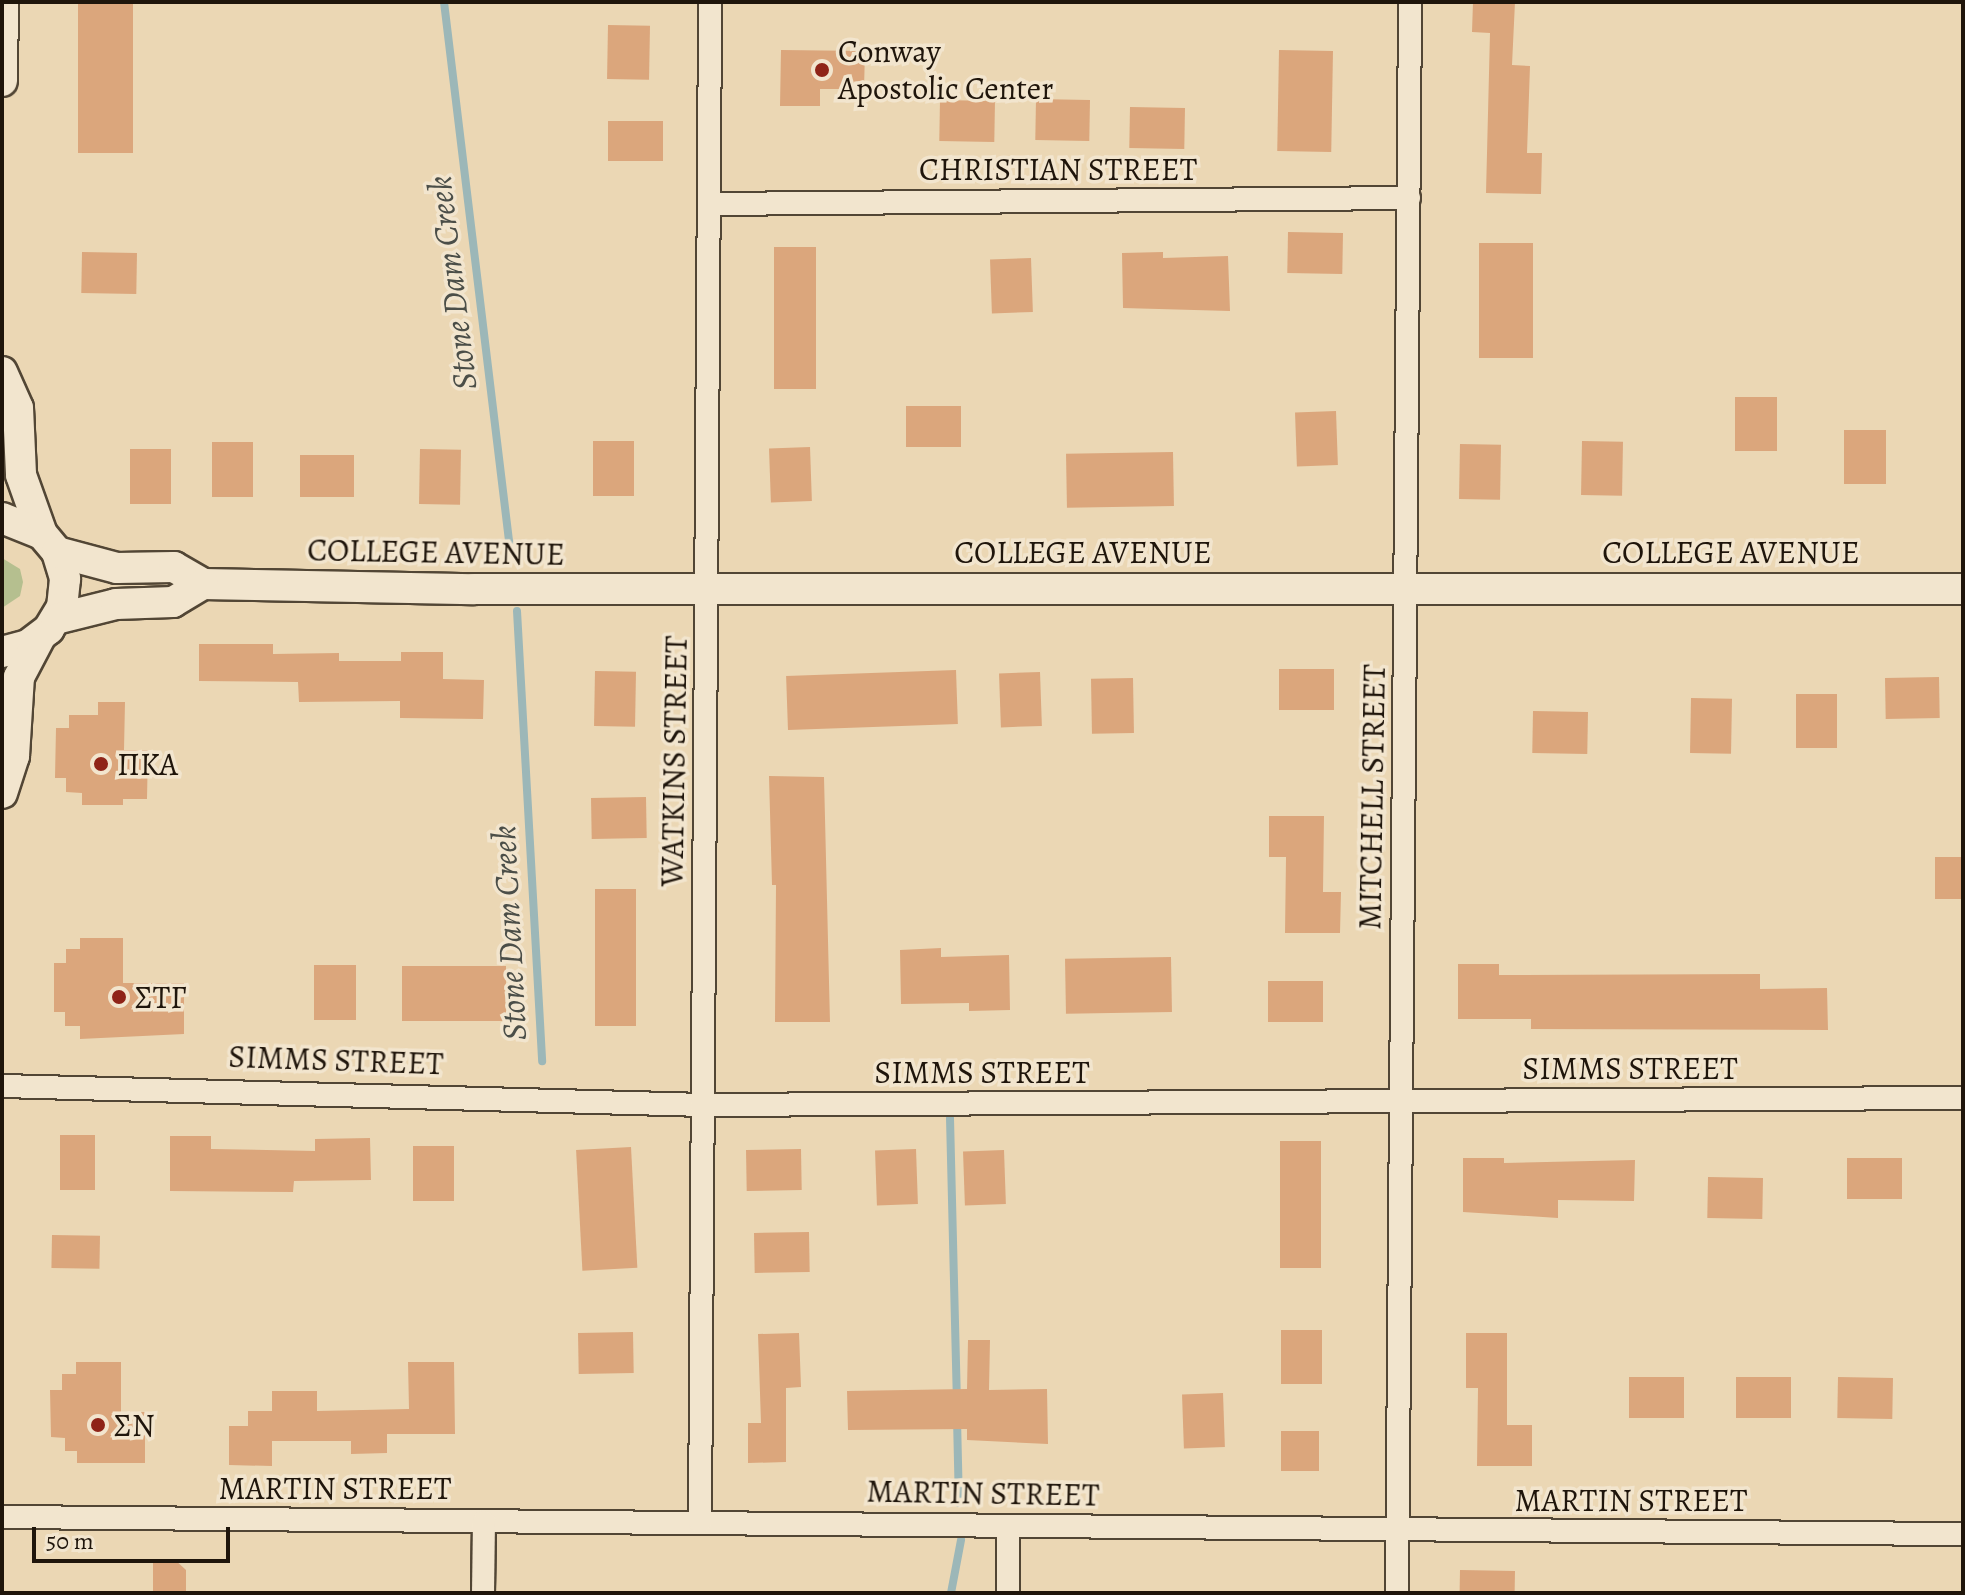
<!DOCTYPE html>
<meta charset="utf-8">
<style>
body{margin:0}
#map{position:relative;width:1965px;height:1595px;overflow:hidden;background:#ebd7b4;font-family:Alegreya,serif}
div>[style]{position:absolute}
.green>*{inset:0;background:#b5bf8f}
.stream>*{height:8px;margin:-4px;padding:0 4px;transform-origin:4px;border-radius:4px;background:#9cb7b8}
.building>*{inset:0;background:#dba67c;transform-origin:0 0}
.roads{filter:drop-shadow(2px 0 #524635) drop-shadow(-2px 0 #524635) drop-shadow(0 2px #524635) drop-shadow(0 -2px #524635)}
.street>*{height:22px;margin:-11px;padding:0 11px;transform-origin:11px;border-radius:11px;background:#f2e5ce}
.secondary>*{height:30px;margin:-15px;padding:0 15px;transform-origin:15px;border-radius:15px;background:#f2e5ce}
.dots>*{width:22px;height:22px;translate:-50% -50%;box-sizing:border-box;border:4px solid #f2e5ce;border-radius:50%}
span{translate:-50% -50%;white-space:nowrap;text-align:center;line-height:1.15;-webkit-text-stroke:7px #f2e5ce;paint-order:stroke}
.poi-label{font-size:32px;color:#1f150b}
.left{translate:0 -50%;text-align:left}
.street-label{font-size:32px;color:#1f150b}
.water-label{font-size:34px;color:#4b4e48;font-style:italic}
.frame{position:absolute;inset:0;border:4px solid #1f150b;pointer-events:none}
.scale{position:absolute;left:32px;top:1527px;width:198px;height:36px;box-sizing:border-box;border:4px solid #1f150b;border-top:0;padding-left:10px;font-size:24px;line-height:28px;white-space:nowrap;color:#1f150b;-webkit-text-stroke:6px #f2e5ce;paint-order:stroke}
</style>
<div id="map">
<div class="green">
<div style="clip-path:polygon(2px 558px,20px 569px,23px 582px,20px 596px,2px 608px)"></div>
</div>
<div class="stream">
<div style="left:444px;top:2px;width:559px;rotate:83.12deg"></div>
<div style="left:517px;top:611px;width:451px;rotate:86.8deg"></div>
<div style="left:950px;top:1118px;width:279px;rotate:88.6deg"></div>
<div style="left:957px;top:1418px;width:85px;rotate:88.7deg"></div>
<div style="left:951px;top:1593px;width:54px;rotate:-79.3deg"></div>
</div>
<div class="building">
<div style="left:78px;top:2px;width:55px;height:151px"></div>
<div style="clip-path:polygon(1473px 2px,1515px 2px,1512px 65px,1530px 66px,1527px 153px,1542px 153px,1541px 194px,1486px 193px,1490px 33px,1472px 32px)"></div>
<div style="left:608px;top:25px;width:42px;height:54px;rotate:1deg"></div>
<div style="clip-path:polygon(781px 50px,865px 51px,864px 89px,820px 89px,820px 106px,780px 106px)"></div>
<div style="left:1279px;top:50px;width:54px;height:101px;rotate:1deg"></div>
<div style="left:1036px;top:99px;width:54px;height:41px;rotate:1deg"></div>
<div style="left:940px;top:100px;width:55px;height:41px;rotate:1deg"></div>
<div style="left:1130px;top:107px;width:55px;height:41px;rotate:1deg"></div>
<div style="left:608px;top:121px;width:55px;height:40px"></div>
<div style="left:1288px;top:232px;width:55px;height:41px;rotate:1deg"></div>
<div style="left:1479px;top:243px;width:54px;height:115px"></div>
<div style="left:816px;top:247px;width:142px;height:42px;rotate:90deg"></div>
<div style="left:82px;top:252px;width:55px;height:41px;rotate:1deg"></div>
<div style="clip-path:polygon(1163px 252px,1163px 258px,1228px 256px,1230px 311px,1123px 308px,1122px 253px)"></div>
<div style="left:1031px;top:258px;width:54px;height:41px;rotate:88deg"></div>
<div style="left:1735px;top:397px;width:42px;height:54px"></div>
<div style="left:906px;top:406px;width:55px;height:41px"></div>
<div style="left:1336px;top:411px;width:54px;height:41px;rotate:88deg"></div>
<div style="left:1844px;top:430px;width:42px;height:54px"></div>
<div style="left:593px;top:441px;width:41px;height:55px"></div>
<div style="left:1582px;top:441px;width:41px;height:54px;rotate:1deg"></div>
<div style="left:212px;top:442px;width:41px;height:55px"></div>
<div style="left:1460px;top:444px;width:41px;height:55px;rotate:1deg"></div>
<div style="left:810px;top:447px;width:54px;height:41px;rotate:88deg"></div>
<div style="left:130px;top:449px;width:41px;height:55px"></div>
<div style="left:420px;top:449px;width:41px;height:55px;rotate:1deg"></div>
<div style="left:1173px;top:452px;width:54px;height:107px;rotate:89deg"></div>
<div style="left:354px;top:455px;width:42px;height:54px;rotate:90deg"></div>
<div style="clip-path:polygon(199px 644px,273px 644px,273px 654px,339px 653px,339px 661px,401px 661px,401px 652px,443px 652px,443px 679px,484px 680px,483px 719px,400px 718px,400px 701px,299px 702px,298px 682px,199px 681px)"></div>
<div style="left:1279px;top:669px;width:55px;height:41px"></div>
<div style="left:956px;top:670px;width:54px;height:170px;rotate:88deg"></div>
<div style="left:595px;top:671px;width:41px;height:55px;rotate:1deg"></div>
<div style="left:1040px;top:672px;width:54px;height:41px;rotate:88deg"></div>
<div style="left:1939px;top:677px;width:41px;height:54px;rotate:89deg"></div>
<div style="left:1133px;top:678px;width:55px;height:42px;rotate:89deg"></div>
<div style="left:1796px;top:694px;width:41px;height:54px"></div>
<div style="left:1691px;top:698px;width:41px;height:55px;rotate:1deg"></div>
<div style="clip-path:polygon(98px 702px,125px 702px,124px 750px,148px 750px,147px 799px,123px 799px,123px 805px,82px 805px,82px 793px,66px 792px,66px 778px,55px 778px,56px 728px,69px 728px,69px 715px,98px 715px)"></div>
<div style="left:1533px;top:711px;width:55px;height:42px;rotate:1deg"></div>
<div style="clip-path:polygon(769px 776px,824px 777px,830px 1022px,775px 1022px,776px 885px,772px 885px)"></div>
<div style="left:646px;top:797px;width:41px;height:55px;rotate:89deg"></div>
<div style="clip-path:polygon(1269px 816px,1324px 816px,1323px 892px,1341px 892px,1340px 933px,1285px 933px,1286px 857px,1269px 857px)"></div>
<div style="left:1935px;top:857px;width:28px;height:42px"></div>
<div style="left:595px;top:889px;width:41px;height:137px"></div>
<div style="clip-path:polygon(80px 938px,123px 938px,123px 983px,184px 983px,184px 1034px,80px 1039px,80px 1026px,65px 1026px,65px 1012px,54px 1012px,54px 963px,66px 963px,66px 949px,80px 949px)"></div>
<div style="clip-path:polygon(941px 948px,941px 957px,1009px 955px,1010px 1010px,969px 1011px,969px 1003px,901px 1004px,900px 950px)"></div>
<div style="left:1171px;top:957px;width:55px;height:106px;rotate:89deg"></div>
<div style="clip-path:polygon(1458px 964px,1499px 964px,1499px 975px,1760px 974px,1760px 989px,1827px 988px,1828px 1030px,1531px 1029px,1531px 1019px,1458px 1019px)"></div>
<div style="left:314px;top:965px;width:42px;height:55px"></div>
<div style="left:506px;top:966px;width:55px;height:104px;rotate:90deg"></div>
<div style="left:1268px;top:981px;width:55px;height:41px"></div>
<div style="left:60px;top:1135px;width:35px;height:55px"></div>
<div style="clip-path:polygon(170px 1136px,211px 1136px,211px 1149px,315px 1151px,315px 1139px,370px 1138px,371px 1180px,294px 1181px,293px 1192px,170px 1191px)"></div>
<div style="left:1280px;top:1141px;width:41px;height:127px"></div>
<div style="left:413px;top:1146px;width:41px;height:55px"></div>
<div style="left:631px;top:1147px;width:121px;height:55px;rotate:87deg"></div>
<div style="left:801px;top:1149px;width:41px;height:55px;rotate:89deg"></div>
<div style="left:916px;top:1149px;width:55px;height:41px;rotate:88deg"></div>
<div style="left:1004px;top:1150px;width:54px;height:41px;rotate:88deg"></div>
<div style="clip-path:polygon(1463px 1158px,1504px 1158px,1504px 1163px,1635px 1160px,1634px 1201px,1558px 1200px,1558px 1218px,1463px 1212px)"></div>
<div style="left:1847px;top:1158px;width:55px;height:41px"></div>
<div style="left:1708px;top:1177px;width:55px;height:41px;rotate:1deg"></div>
<div style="left:809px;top:1232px;width:40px;height:55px;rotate:89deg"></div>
<div style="left:52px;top:1235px;width:48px;height:33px;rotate:1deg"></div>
<div style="left:1281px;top:1330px;width:41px;height:54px"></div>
<div style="left:633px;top:1332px;width:41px;height:55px;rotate:89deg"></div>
<div style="clip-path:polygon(799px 1333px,801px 1387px,786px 1388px,786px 1462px,748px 1463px,748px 1423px,761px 1423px,758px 1334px)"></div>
<div style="clip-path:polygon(1466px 1333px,1507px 1333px,1507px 1425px,1532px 1425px,1532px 1466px,1477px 1466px,1478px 1388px,1466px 1388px)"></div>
<div style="clip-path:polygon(968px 1340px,990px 1340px,989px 1390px,1047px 1389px,1048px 1444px,967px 1440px,967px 1429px,848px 1430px,847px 1391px,967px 1389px)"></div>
<div style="clip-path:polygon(76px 1362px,121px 1362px,121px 1412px,145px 1412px,145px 1463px,77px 1463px,77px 1451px,65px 1451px,65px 1438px,51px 1437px,50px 1390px,62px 1390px,62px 1374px,76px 1374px)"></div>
<div style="clip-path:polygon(408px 1362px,454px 1362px,455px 1434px,387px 1434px,387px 1453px,351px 1454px,351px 1441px,272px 1441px,272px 1466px,229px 1465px,229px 1426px,248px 1426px,248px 1411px,272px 1411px,272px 1391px,317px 1391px,317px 1411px,409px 1409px)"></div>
<div style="left:1629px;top:1377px;width:55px;height:41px"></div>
<div style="left:1736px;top:1377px;width:55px;height:41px"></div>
<div style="left:1838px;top:1377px;width:55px;height:41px;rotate:1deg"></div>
<div style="left:1223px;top:1393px;width:54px;height:41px;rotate:88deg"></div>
<div style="left:1281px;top:1431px;width:38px;height:40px"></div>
<div style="clip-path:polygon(153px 1559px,174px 1559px,186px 1570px,186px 1593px,153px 1593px)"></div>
<div style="left:1460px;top:1570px;width:55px;height:23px;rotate:1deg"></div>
</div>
<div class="roads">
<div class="street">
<div style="left:709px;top:204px;width:700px;rotate:-0.49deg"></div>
<div style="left:2px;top:1086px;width:700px;rotate:1.55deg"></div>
<div style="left:702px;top:1105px;width:1261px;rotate:-0.32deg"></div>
<div style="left:2px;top:1517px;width:1961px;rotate:0.5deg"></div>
<div style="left:700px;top:1522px;width:1520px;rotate:-89.62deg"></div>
<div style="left:483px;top:1593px;width:71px;rotate:-89.2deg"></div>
<div style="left:1008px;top:1593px;width:67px;rotate:-90deg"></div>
<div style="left:1397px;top:1593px;width:1591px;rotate:-89.53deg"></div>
</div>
<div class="secondary">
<div style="left:2px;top:81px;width:79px;rotate:-89.3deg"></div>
<div style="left:2px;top:372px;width:39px;rotate:66deg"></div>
<div style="left:18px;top:408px;width:67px;rotate:87.4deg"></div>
<div style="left:21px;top:475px;width:63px;rotate:70.4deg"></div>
<div style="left:2px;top:518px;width:43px;rotate:21.8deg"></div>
<div style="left:42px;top:534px;width:23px;rotate:50deg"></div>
<div style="left:57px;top:552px;width:28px;rotate:73deg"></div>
<div style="left:65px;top:579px;width:28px;rotate:96deg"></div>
<div style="left:62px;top:607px;width:26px;rotate:121deg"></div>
<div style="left:49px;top:629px;width:26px;rotate:143deg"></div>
<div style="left:28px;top:645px;width:27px;rotate:165deg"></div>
<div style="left:57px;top:552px;width:62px;rotate:14.9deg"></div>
<div style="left:117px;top:568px;width:57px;rotate:-1deg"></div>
<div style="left:174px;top:567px;width:34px;rotate:30deg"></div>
<div style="left:203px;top:584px;width:271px;rotate:1.1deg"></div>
<div style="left:474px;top:589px;width:1489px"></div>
<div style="left:56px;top:619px;width:62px;rotate:-14deg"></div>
<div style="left:116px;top:604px;width:57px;rotate:-2deg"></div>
<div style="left:173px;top:602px;width:35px;rotate:-31deg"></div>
<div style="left:2px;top:793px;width:39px;rotate:-72deg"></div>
<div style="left:14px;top:756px;width:79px;rotate:-86.4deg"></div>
<div style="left:19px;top:677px;width:45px;rotate:-62.3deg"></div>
</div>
</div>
<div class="dots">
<div style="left:822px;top:70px;background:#8f2418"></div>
<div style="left:101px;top:764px;background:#8f2418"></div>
<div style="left:119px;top:997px;background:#8f2418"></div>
<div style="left:98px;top:1425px;background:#8f2418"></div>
</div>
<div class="poi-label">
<span class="left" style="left:838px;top:70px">Conway<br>Apostolic Center</span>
<span class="left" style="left:117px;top:764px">ΠΚΑ</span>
<span class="left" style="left:135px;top:997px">ΣΤΓ</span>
<span class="left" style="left:114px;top:1425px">ΣΝ</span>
</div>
<div class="street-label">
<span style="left:1058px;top:169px">CHRISTIAN STREET</span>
<span style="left:436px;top:552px;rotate:1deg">COLLEGE AVENUE</span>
<span style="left:1083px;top:552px">COLLEGE AVENUE</span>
<span style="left:1731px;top:552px">COLLEGE AVENUE</span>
<span style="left:674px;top:761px;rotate:-89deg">WATKINS STREET</span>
<span style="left:1372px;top:797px;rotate:-89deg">MITCHELL STREET</span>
<span style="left:336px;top:1060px;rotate:2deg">SIMMS STREET</span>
<span style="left:1630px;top:1068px">SIMMS STREET</span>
<span style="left:982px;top:1072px">SIMMS STREET</span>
<span style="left:335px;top:1488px">MARTIN STREET</span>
<span style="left:983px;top:1493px;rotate:1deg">MARTIN STREET</span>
<span style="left:1631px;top:1500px">MARTIN STREET</span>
</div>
<div class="water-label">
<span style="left:452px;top:283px;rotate:-97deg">Stone Dam Creek</span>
<span style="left:509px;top:933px;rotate:-93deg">Stone Dam Creek</span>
</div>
<div class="frame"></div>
<div class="scale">50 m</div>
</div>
